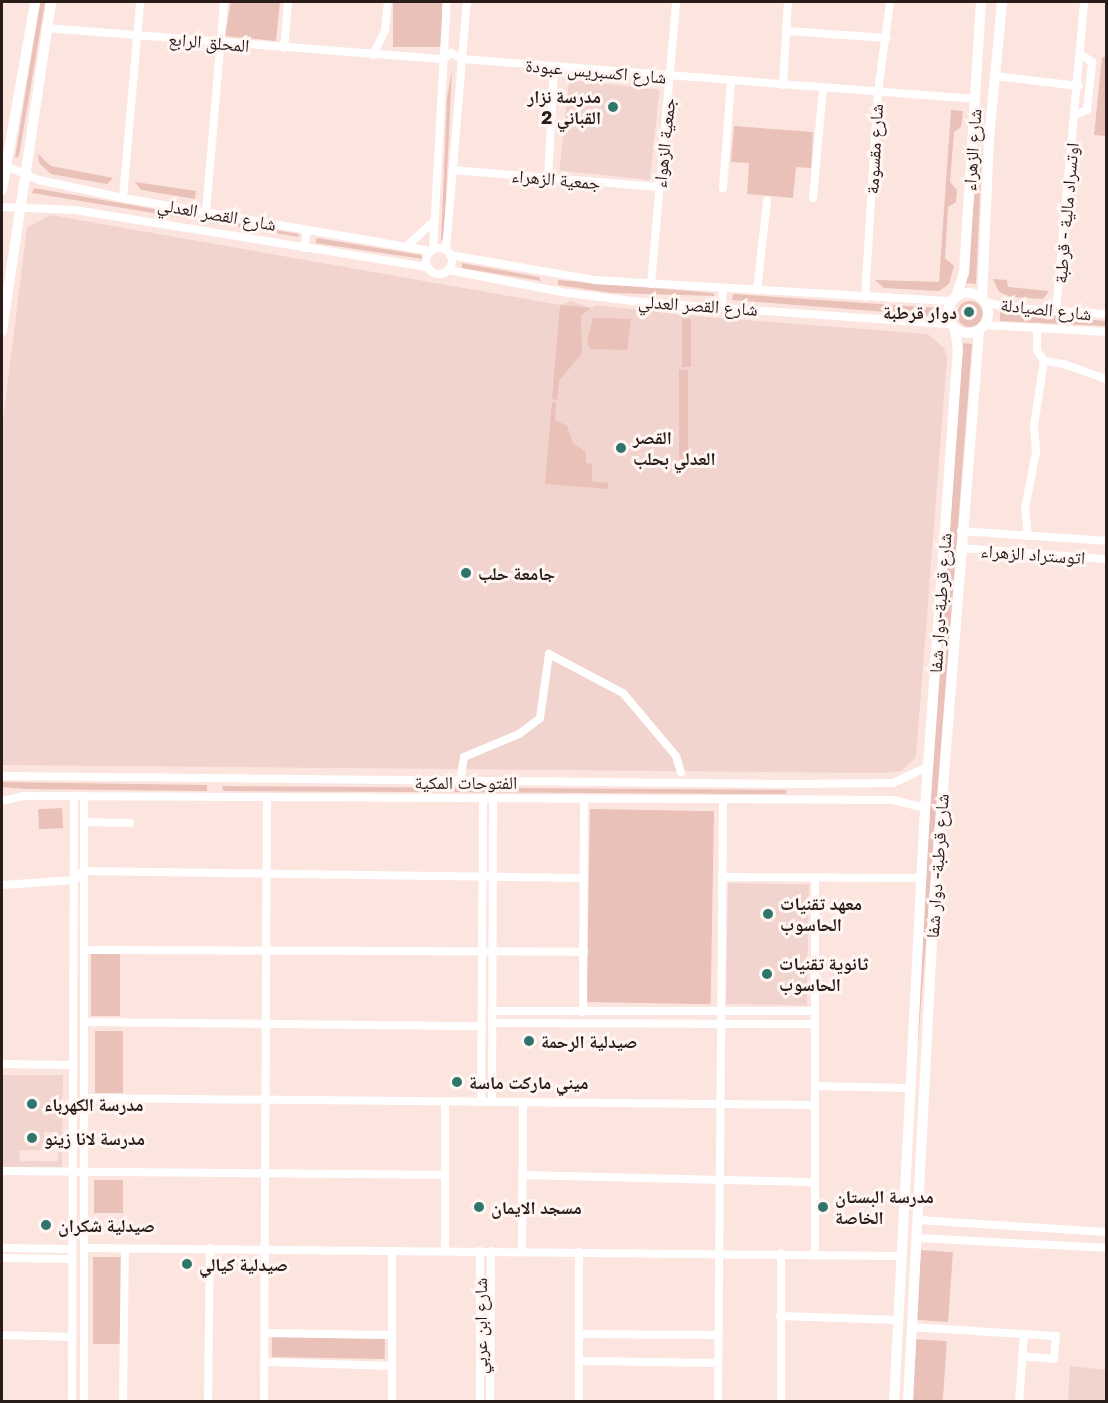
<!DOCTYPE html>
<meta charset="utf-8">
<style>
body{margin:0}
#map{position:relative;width:1108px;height:1403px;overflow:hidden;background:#fde5df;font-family:"Golos Text","Noto Naskh Arabic",sans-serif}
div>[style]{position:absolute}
.built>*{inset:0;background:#f1d4cd;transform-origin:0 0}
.green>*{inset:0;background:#e9c1b8;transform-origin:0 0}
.round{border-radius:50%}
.minor>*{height:8px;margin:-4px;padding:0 4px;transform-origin:4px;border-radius:4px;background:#fff}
.minor>.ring{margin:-4px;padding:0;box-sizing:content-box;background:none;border:8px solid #fff;border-radius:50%}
.major>*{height:10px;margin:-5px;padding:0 5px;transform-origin:5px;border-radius:5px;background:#fff}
.major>.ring{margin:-5px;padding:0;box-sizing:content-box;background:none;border:10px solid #fff;border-radius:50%}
.dots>*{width:16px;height:16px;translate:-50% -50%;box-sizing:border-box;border:3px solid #fff6f4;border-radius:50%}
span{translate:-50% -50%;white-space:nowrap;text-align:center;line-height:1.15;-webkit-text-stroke:6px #fff6f4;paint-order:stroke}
.street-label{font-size:18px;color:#2a1c19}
.poi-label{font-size:18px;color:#2a1c19;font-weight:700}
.right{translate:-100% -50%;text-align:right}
.left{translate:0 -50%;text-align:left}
.frame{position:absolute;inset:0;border:3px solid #2a1c19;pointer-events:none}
</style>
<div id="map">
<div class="built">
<div style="left:569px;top:80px;width:91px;height:91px;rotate:6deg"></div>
<div style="clip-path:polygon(51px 215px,560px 305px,571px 301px,591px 308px,596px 305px,693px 316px,928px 334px,944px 348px,947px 358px,916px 757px,901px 771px,886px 773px,2px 765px,2px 428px,27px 227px)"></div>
<div style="left:728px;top:883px;width:81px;height:121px;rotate:1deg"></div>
<div style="clip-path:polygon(evenodd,2px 1075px,63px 1075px,62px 1167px,2px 1167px,2px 1075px,44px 1132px,58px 1132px,58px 1161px,19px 1161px,20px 1150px,44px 1150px,44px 1132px)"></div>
<div style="clip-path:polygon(1070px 1366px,1106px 1370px,1106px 1401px,1068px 1401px)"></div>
</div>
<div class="green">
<div style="clip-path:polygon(40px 2px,45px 2px,19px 156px,15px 158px)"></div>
<div style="clip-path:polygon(231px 2px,280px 2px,276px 41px,225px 36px)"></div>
<div style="left:393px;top:2px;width:49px;height:45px"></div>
<div style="clip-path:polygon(1102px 57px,1106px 57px,1106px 136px,1094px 135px)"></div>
<div style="clip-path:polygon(452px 70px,444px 238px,441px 241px,447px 98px)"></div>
<div style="clip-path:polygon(951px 110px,963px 111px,961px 127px,954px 132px,950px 182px,957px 190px,956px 202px,948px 207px,945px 258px,954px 266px,949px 284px,939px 291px,884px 288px,875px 280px,939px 282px)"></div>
<div style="clip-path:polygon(734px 126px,813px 132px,811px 168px,796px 167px,793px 198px,747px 194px,749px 163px,731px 162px)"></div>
<div style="clip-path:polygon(979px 146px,982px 149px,976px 284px,966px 283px)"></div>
<div style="clip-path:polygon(38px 154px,51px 166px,113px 178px,107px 184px,51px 174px,39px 163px)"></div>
<div style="clip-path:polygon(135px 182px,196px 191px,195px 199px,141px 190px)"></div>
<div style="clip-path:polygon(34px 188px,298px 234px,299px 237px,32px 193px)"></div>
<div style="clip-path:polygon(317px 238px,421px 255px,423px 259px,315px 243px)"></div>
<div style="clip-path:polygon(462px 263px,539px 277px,541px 281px,462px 268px)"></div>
<div style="clip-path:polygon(993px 279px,1007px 280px,1008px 287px,1049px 291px,1043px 299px,1011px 297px,999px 292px)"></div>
<div style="clip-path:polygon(558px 280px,713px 293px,715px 296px,612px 293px,558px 285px)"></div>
<div style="clip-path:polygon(733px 294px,938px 308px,938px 316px,732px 300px)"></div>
<div class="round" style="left:957px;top:301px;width:26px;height:26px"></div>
<div style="clip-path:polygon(560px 305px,591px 308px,581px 316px,582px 353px,559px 381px,557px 400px,552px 399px)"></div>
<div style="clip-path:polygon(1000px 311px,1106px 321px,1106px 326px,1000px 321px)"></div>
<div style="clip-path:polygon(593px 318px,631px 319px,627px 350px,590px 349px,587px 341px)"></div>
<div style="left:682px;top:319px;width:9px;height:48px"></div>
<div style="clip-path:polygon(963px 343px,972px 344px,918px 1043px,914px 1041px)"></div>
<div style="left:679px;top:370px;width:9px;height:89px"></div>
<div style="clip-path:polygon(552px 402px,556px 403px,555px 420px,567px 426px,573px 443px,586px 452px,586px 463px,592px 464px,592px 481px,608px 483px,608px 489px,545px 484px)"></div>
<div style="clip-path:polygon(2px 782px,207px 785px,207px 791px,26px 789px,2px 787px)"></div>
<div style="clip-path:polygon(222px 786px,786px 790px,786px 794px,223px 791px)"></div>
<div style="left:62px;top:808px;width:20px;height:24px;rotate:87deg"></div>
<div style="left:590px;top:809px;width:124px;height:193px;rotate:1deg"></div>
<div style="left:91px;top:954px;width:29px;height:62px"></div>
<div style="left:95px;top:1031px;width:28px;height:62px"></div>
<div style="left:94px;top:1180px;width:29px;height:33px"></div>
<div style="left:921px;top:1250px;width:32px;height:70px;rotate:4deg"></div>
<div style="left:93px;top:1257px;width:28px;height:87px"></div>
<div style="left:272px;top:1337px;width:113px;height:20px;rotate:1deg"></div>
<div style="left:915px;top:1339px;width:32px;height:63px;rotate:4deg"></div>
</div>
<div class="minor">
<div style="left:46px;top:28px;width:398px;rotate:4.5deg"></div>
<div style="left:787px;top:31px;width:100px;rotate:4deg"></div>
<div style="left:284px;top:48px;width:46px;rotate:-85deg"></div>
<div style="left:373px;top:55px;width:28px;rotate:-64deg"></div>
<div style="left:385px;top:30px;width:28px;rotate:-84deg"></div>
<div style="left:443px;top:59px;width:10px;rotate:-37deg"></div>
<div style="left:451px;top:53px;width:13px;rotate:29deg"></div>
<div style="left:462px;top:59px;width:515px;rotate:4.46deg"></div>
<div style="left:995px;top:76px;width:84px;rotate:6.9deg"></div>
<div style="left:783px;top:85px;width:83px;rotate:-86.6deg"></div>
<div style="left:1075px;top:115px;width:13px;rotate:-23deg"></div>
<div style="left:1087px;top:110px;width:38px;rotate:-84deg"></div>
<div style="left:1091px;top:72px;width:10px;rotate:-84deg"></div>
<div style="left:1092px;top:62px;width:14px;rotate:-146deg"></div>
<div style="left:6px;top:166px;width:36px;rotate:23deg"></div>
<div style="left:39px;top:180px;width:86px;rotate:12.1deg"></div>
<div style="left:123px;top:198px;width:313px;rotate:9.8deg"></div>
<div style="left:453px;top:170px;width:207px;rotate:4.7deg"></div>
<div style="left:548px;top:178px;width:110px;rotate:-86.9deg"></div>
<div style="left:723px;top:188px;width:107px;rotate:-85.7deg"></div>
<div style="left:123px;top:198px;width:197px;rotate:-85deg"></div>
<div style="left:813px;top:198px;width:110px;rotate:-84.8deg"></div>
<div style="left:2px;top:207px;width:73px;rotate:2.4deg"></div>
<div style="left:75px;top:210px;width:358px;rotate:9.2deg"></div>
<div style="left:206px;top:212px;width:211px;rotate:-85.1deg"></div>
<div style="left:406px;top:247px;width:38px;rotate:-43deg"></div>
<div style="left:304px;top:248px;width:18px;rotate:-81deg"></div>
<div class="ring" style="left:426px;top:248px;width:18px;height:18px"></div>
<div style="left:433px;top:249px;width:247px;rotate:-86.8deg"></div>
<div style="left:446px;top:250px;width:249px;rotate:-85.2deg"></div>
<div style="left:450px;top:255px;width:146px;rotate:9.8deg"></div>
<div style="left:594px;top:280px;width:359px;rotate:3.4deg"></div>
<div style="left:448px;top:270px;width:122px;rotate:10.9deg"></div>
<div style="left:568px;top:293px;width:73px;rotate:7.1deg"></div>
<div style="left:640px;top:302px;width:311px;rotate:4.1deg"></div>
<div style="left:651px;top:284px;width:283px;rotate:-84.9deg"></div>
<div style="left:757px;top:290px;width:90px;rotate:-83.6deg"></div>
<div style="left:865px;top:297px;width:205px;rotate:-86.4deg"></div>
<div style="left:878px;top:92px;width:91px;rotate:-82.4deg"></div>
<div style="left:985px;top:302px;width:27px;rotate:13deg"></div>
<div style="left:1011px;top:308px;width:95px;rotate:3.6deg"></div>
<div style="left:722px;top:306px;width:18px;rotate:-87deg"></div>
<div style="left:1056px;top:311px;width:310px;rotate:-84.8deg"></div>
<div style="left:985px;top:325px;width:121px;rotate:3.3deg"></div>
<div style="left:1037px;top:327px;width:23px;rotate:90deg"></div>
<div style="left:1037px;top:350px;width:13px;rotate:58deg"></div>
<div style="left:1044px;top:361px;width:20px;rotate:9deg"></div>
<div style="left:1064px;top:364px;width:45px;rotate:19.7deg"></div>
<div style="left:961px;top:531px;width:145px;rotate:3.9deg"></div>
<div style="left:1028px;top:536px;width:27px;rotate:-96deg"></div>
<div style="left:1025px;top:509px;width:58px;rotate:-79.1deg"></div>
<div style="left:1036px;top:452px;width:26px;rotate:-94deg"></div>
<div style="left:1034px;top:426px;width:66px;rotate:-81.3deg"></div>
<div style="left:960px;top:548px;width:146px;rotate:4.3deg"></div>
<div style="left:2px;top:776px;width:793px;rotate:0.58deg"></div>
<div style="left:795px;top:784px;width:98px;rotate:-0.6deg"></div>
<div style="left:893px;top:783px;width:38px;rotate:-25deg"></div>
<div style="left:460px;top:782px;width:25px;rotate:-81deg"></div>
<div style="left:464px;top:757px;width:60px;rotate:-22.7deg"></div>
<div style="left:519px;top:734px;width:26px;rotate:-37deg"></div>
<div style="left:540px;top:718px;width:65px;rotate:-82deg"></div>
<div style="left:549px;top:654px;width:84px;rotate:27.8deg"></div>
<div style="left:623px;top:693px;width:82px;rotate:49.9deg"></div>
<div style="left:676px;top:756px;width:17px;rotate:73deg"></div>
<div style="left:84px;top:796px;width:606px;rotate:90deg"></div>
<div style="left:2px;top:801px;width:22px;rotate:-13deg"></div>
<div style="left:23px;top:796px;width:870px;rotate:0.26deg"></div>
<div style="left:893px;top:800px;width:33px;rotate:14deg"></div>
<div style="left:84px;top:822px;width:46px;rotate:1.2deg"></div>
<div style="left:722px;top:877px;width:199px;rotate:0.3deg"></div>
<div style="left:2px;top:885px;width:73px;rotate:-3.9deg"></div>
<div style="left:75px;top:880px;width:12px;rotate:-48deg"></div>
<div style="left:83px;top:871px;width:501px;rotate:0.8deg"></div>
<div style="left:85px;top:950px;width:499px;rotate:0.2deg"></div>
<div style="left:492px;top:1011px;width:323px"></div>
<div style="left:583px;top:1012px;width:213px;rotate:-89.7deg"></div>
<div style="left:86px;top:1022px;width:396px;rotate:0.6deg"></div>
<div style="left:492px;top:1023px;width:323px;rotate:0.2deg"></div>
<div style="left:2px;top:1064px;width:71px;rotate:0.8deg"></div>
<div style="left:815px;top:1086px;width:94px;rotate:1.2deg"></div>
<div style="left:85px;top:1098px;width:730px;rotate:0.55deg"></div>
<div style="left:481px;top:1102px;width:304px;rotate:-89.6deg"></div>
<div style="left:492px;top:1102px;width:303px;rotate:-89.8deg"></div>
<div style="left:2px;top:1171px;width:443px;rotate:0.5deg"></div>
<div style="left:523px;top:1175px;width:292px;rotate:1.4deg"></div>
<div style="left:919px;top:1220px;width:187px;rotate:3.7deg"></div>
<div style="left:918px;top:1238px;width:188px;rotate:3deg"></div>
<div style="left:2px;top:1248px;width:69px;rotate:0.8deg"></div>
<div style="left:84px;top:1248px;width:818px;rotate:0.56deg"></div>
<div style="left:445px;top:1251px;width:149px;rotate:-90deg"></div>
<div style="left:522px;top:1252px;width:150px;rotate:-89.6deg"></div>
<div style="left:781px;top:1253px;width:149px;rotate:90deg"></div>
<div style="left:815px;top:1254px;width:377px;rotate:-90deg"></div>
<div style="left:2px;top:1258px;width:70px;rotate:0.8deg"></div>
<div style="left:780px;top:1316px;width:119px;rotate:1.9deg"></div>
<div style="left:911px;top:1327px;width:145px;rotate:3.6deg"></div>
<div style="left:1056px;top:1336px;width:23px;rotate:95deg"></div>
<div style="left:1054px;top:1359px;width:32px;rotate:-175deg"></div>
<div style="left:267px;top:1333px;width:125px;rotate:0.9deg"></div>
<div style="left:579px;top:1334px;width:139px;rotate:0.4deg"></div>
<div style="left:2px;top:1335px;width:70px;rotate:1.6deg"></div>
<div style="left:579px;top:1361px;width:139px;rotate:0.8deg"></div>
<div style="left:266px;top:1362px;width:126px;rotate:1.8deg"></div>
<div style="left:72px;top:1402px;width:606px;rotate:-89.81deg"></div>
<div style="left:123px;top:1402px;width:153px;rotate:-89.3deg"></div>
<div style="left:208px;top:1402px;width:154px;rotate:-89.3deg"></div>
<div style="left:264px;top:1402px;width:605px;rotate:-89.72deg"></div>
<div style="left:392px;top:1402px;width:151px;rotate:-90deg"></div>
<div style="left:480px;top:1402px;width:151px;rotate:-90deg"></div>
<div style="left:490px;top:1402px;width:151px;rotate:-89.6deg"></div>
<div style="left:579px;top:1402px;width:150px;rotate:-90deg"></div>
<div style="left:718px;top:1402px;width:602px;rotate:-89.52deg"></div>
<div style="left:1019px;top:1402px;width:68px;rotate:-85.8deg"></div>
</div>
<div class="major">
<div style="left:2px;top:190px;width:191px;rotate:-80deg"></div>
<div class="ring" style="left:948px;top:293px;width:30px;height:30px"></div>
<div style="left:956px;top:297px;width:25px;rotate:-72deg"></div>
<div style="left:964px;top:273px;width:272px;rotate:-86.4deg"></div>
<div style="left:982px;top:298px;width:160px;rotate:-87.5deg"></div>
<div style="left:989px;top:138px;width:137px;rotate:-84.5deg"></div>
<div style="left:2px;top:331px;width:333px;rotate:-81.5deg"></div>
<div style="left:894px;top:1402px;width:595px;rotate:-87.01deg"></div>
<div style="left:925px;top:808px;width:457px;rotate:-85.9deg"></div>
<div style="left:958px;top:352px;width:23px;rotate:-97deg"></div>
<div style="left:908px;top:1402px;width:501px;rotate:-87.02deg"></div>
<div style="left:934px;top:902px;width:573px;rotate:-85.49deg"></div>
</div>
<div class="dots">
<div style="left:613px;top:107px;background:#2f756c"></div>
<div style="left:969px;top:312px;background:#2f756c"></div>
<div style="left:621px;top:448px;background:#2f756c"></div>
<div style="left:466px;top:573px;background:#2f756c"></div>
<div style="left:768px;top:914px;background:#2f756c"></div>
<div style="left:767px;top:974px;background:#2f756c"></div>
<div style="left:529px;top:1041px;background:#2f756c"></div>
<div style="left:457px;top:1082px;background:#2f756c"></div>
<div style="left:32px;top:1104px;background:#2f756c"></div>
<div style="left:32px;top:1138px;background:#2f756c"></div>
<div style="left:479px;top:1207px;background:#2f756c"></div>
<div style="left:823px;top:1207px;background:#2f756c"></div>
<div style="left:46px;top:1225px;background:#2f756c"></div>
<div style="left:187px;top:1264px;background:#2f756c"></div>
</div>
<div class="street-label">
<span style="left:209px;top:42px;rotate:5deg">المحلق الرابع</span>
<span style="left:596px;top:71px;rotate:5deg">شارع اكسبريس عبودة</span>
<span style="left:664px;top:143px;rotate:-84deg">جمعية الزهواء</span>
<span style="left:874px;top:149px;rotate:-87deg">شارع مقسومة</span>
<span style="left:972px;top:150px;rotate:-86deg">شارع الزهراء</span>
<span style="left:556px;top:179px;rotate:5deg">جمعية الزهراء</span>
<span style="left:1066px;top:213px;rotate:-85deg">اوتسراد مالية - قرطبة</span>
<span style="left:217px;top:214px;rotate:10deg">شارع القصر العدلي</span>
<span style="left:698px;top:305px;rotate:4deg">شارع القصر العدلي</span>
<span style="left:1046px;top:309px;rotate:6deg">شارع الصيادلة</span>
<span style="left:1033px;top:554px;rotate:4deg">اتوستراد الزهراء</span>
<span style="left:940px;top:603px;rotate:-86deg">شارع قرطبة-دوار شفا</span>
<span style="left:466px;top:782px">الفتوحات المكية</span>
<span style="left:937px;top:866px;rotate:-86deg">شارع قرطبة- دوار شفا</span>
<span style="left:480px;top:1326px;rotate:-90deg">شارع ابن عربي</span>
</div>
<div class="poi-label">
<span class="right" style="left:601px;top:107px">مدرسة نزار<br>القباني 2</span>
<span class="right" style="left:957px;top:312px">دوار قرطبة</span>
<span class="left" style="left:633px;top:448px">القصر<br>العدلي بحلب</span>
<span class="left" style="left:478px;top:573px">جامعة حلب</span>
<span class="left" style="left:780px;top:914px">معهد تقنيات<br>الحاسوب</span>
<span class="left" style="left:779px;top:974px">ثانوية تقنيات<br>الحاسوب</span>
<span class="left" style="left:541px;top:1041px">صيدلية الرحمة</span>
<span class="left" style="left:469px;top:1082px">ميني ماركت ماسة</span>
<span class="left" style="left:44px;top:1104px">مدرسة الكهرباء</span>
<span class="left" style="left:44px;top:1138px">مدرسة لانا زينو</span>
<span class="left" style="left:835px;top:1207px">مدرسة البستان<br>الخاصة</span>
<span class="left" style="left:491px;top:1207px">مسجد الايمان</span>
<span class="left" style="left:58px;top:1225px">صيدلية شكران</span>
<span class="left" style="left:199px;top:1264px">صيدلية كيالي</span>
</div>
<div class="frame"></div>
</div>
